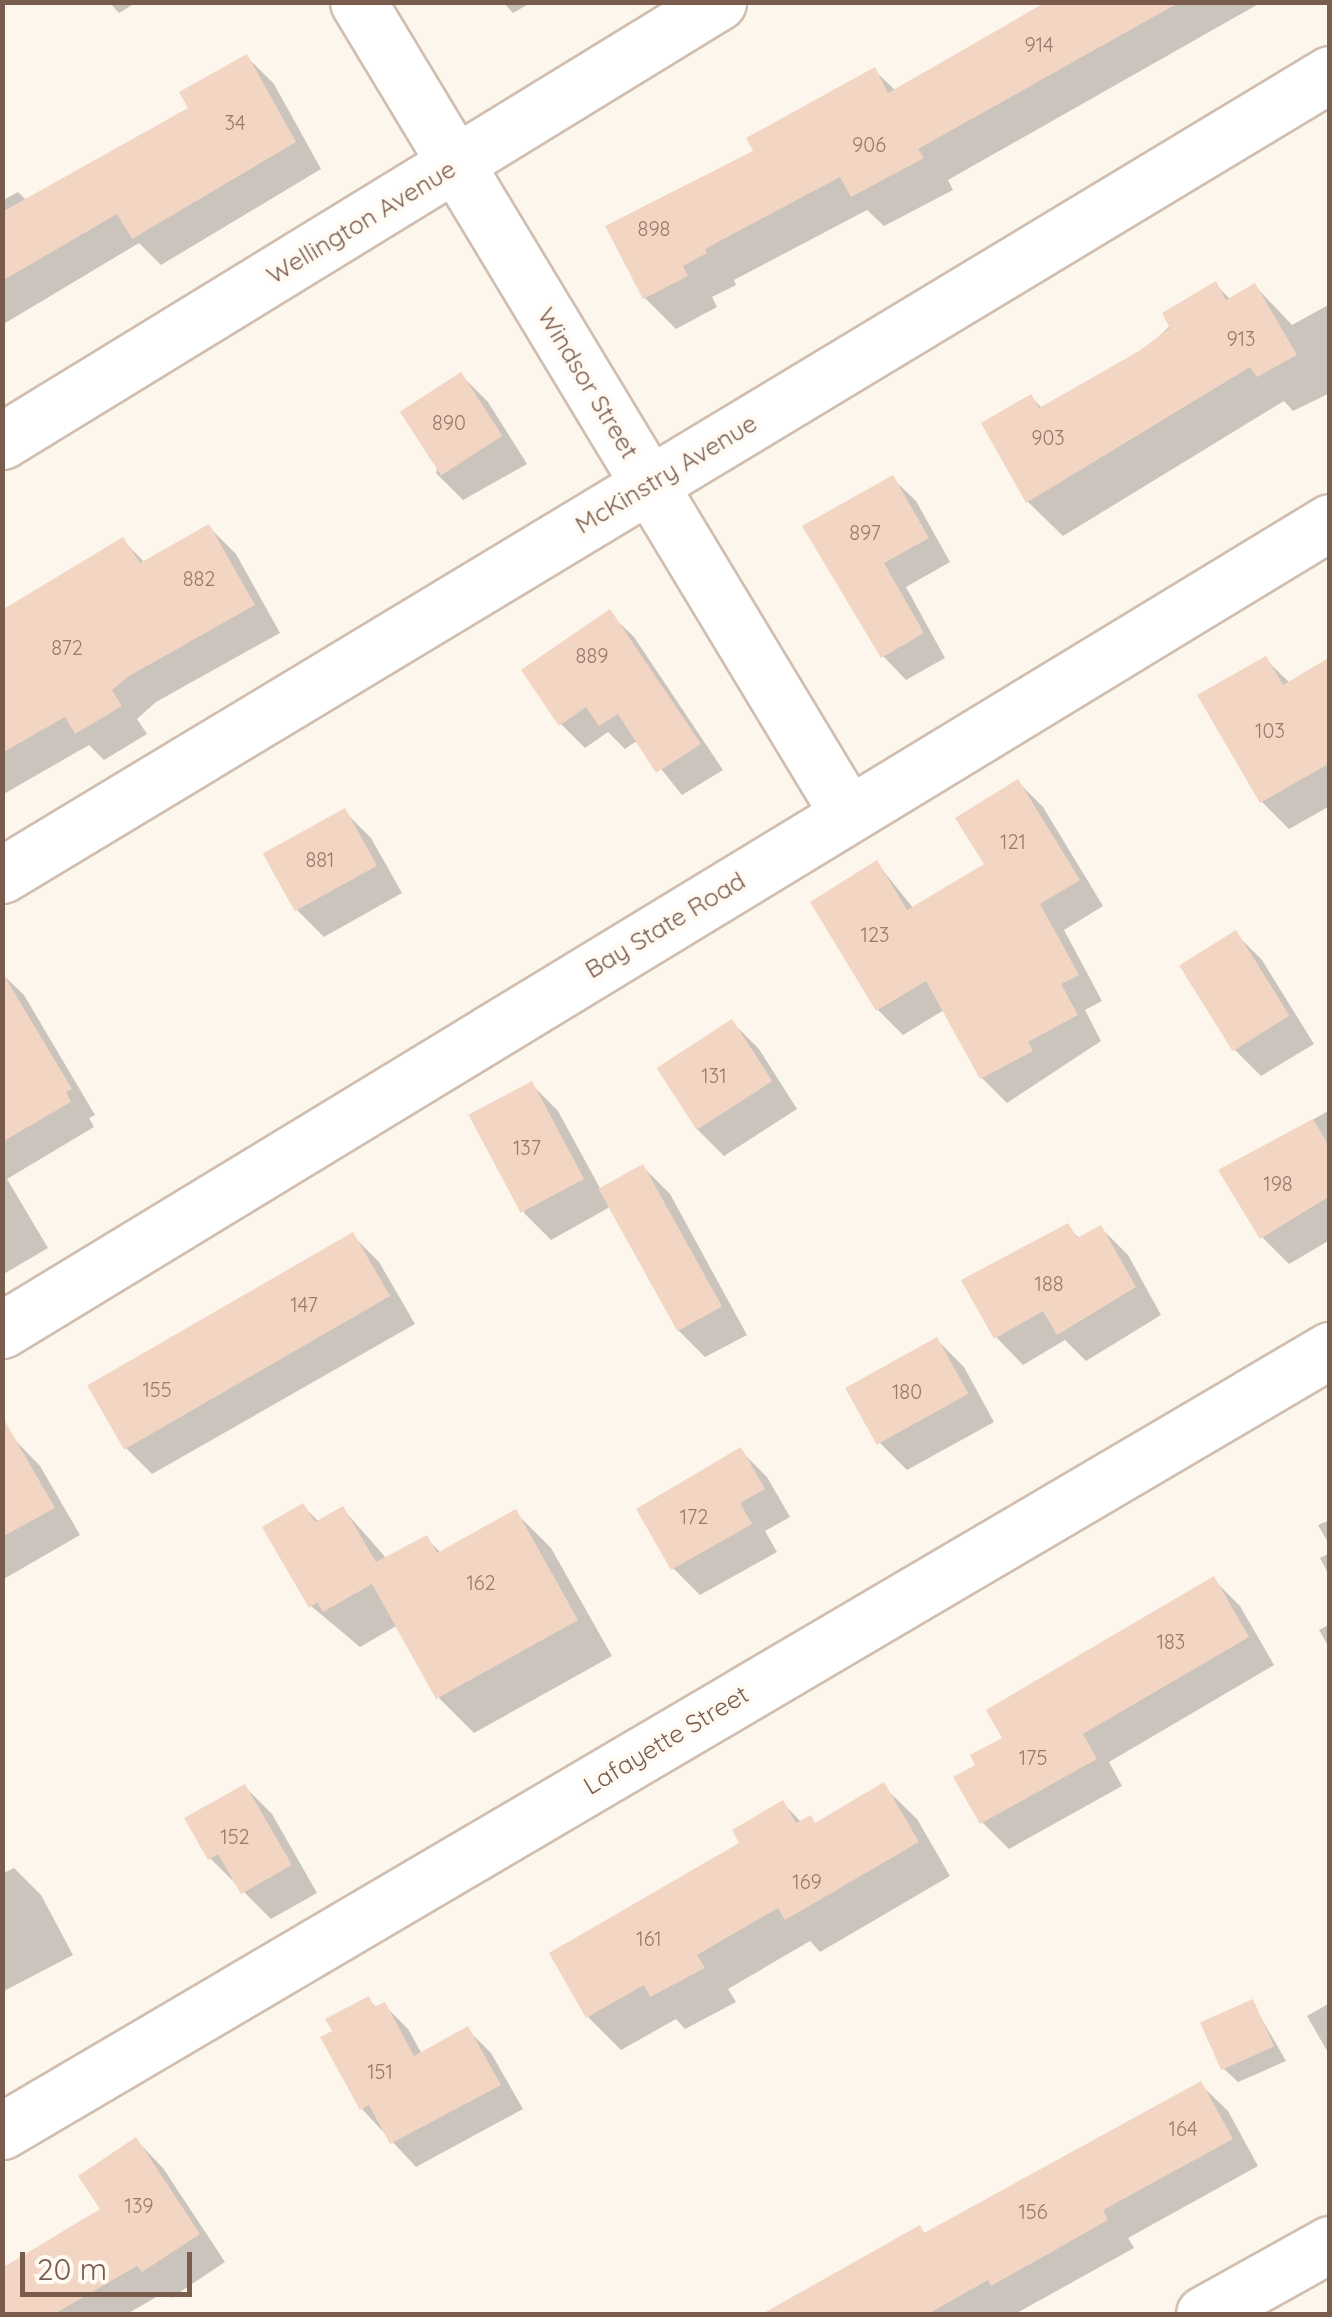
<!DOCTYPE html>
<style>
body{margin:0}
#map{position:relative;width:1332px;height:2317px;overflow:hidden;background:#fdf6ec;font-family:Quicksand,sans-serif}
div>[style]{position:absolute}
.shadow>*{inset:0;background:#0003}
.building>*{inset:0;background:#f3d5c3;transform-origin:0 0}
.roads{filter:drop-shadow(2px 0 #d1beb0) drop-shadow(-2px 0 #d1beb0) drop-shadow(0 2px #d1beb0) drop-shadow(0 -2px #d1beb0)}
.minor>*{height:55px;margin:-27.5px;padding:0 27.5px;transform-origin:27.5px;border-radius:27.5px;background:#fff}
span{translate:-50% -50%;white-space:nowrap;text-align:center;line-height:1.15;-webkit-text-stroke:8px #fffaf3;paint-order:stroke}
.number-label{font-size:20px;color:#987a6a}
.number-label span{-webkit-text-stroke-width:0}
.street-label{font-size:25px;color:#7a5c4d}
.frame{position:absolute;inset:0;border:5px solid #7a5c4d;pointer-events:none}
.scale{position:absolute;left:20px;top:2252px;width:172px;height:45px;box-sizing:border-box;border:5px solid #7a5c4d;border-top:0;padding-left:12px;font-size:30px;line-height:35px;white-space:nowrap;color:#7a5c4d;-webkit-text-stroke:8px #fffaf3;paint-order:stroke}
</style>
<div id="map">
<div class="shadow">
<div style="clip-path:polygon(109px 2px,137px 2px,119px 13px)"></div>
<div style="clip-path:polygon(503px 2px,532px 2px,513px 13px)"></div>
<div style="clip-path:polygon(1056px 2px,1262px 2px,948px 180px,953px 190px,884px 226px,867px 210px,734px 280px,736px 285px,712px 297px,717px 307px,676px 329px,645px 298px,608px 227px,757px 152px,874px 70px,896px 91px)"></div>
<div style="clip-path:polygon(247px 57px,274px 84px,321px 169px,161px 265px,139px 243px,2px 325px,2px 201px,18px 192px,27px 201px,191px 109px)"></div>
<div style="clip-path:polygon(1215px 284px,1231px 300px,1255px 286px,1292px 325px,1330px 304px,1330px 393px,1293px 411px,1284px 401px,1063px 536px,1028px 502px,984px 424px,1031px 397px,1042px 408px,1141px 353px)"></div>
<div style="clip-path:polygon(461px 375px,488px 402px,527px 464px,463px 500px,436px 473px)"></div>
<div style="clip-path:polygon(892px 478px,916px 501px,950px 562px,906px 587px,945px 658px,906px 680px,883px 656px,805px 527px)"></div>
<div style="clip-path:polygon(209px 527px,236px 554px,280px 633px,156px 702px,137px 719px,147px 734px,104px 760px,89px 745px,2px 795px,2px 612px,123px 540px,145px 563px)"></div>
<div style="clip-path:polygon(609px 613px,634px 637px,723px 770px,682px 795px,638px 740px,625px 749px,608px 732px,585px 748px,561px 724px)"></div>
<div style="clip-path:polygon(1265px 659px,1290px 683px,1330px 660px,1330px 806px,1289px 829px,1262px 802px)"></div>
<div style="clip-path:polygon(1018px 782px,1043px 807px,1103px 906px,1064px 930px,1102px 1001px,1085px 1010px,1101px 1041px,1007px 1103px,982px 1078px,944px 1010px,903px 1035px,878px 1010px,877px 863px,914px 909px,988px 865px)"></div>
<div style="clip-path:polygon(344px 811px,371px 838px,402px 893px,324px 937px,297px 910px)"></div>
<div style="clip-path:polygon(1235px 933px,1262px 960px,1314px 1044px,1261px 1076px,1234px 1049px,1183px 966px)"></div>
<div style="clip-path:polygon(2px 974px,24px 995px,95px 1115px,89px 1118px,94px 1127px,7px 1179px,48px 1248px,2px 1275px)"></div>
<div style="clip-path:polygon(732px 1022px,759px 1049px,797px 1109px,724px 1156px,697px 1129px,659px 1069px)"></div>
<div style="clip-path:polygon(531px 1084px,558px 1111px,601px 1190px,643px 1167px,670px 1194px,747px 1335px,705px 1357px,678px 1330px,610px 1207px,551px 1240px,524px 1213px)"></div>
<div style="clip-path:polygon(1330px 1110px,1330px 1240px,1289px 1264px,1262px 1237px,1222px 1171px)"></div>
<div style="clip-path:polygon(1067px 1226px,1080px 1239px,1101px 1228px,1128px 1255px,1161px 1315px,1086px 1361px,1065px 1340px,1023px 1365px,996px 1337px)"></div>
<div style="clip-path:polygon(352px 1235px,379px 1262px,415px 1324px,152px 1474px,125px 1447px)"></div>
<div style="clip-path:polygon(937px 1340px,964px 1367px,994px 1422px,907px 1470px,880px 1443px)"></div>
<div style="clip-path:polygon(13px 1438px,40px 1466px,80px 1535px,2px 1580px,2px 1445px)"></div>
<div style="clip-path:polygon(740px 1450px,767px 1477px,790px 1517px,765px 1531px,777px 1552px,700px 1595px,673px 1568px)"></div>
<div style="clip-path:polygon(303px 1506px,319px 1522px,343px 1509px,387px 1559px,426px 1538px,442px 1554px,516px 1513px,551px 1548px,612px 1656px,474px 1733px,438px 1697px,398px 1625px,360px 1647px,311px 1606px)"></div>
<div style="clip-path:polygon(1330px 1520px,1330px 1546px,1318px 1525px)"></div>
<div style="clip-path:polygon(1330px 1553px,1330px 1577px,1320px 1558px)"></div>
<div style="clip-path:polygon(1213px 1579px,1240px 1606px,1274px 1665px,1109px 1762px,1122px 1786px,1009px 1849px,982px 1822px,978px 1766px)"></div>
<div style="clip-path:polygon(1330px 1624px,1330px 1649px,1319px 1630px)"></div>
<div style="clip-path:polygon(883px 1786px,917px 1819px,950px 1876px,820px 1952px,810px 1941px,728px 1989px,736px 2002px,685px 2029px,676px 2019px,621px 2050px,588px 2017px,783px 1803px,802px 1823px,810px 1818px,817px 1825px)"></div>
<div style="clip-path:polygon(245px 1787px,272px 1814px,317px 1893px,271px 1919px,210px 1858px)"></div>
<div style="clip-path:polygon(14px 1868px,41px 1895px,73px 1955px,2px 1992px,2px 1874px)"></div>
<div style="clip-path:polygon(368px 1999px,377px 2008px,384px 2005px,408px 2029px,422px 2054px,467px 2029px,491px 2053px,523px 2109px,416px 2167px,362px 2109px)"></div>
<div style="clip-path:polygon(1252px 2002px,1286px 2061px,1238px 2082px,1224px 2069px)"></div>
<div style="clip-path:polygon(1330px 2003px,1330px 2056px,1307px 2016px)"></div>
<div style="clip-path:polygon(1200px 2084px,1228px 2111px,1258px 2166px,1128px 2238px,1134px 2248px,1015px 2314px,767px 2314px,919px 2228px,926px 2235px)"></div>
<div style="clip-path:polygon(136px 2140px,163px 2168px,225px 2262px,171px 2298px,165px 2292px,127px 2314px,2px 2314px,2px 2271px,104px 2210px)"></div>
</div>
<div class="building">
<div style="clip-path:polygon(1046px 2px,1180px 2px,918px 149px,924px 158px,851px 197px,840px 177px,705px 249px,707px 253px,683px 266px,688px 276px,643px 299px,605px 226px,753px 151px,746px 138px,875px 67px,888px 93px)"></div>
<div style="clip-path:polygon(247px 54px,296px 142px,132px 239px,117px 214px,2px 281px,2px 212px,188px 108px,179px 92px)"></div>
<div style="clip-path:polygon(1216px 281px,1226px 300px,1255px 283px,1297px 355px,1257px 377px,1250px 367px,1026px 503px,981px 423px,1031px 394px,1039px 408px,1139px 351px,1170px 328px,1162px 313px)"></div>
<div style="left:461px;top:372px;width:76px;height:73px;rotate:57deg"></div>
<div style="clip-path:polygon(893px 475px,929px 538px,884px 563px,924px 633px,881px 658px,802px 526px)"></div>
<div style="clip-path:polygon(209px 524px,255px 605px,129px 676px,112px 690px,122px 706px,75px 734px,65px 717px,2px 753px,2px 610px,123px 537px,140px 563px)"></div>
<div style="clip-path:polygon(610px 609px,701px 744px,656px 773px,618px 714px,599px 726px,586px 707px,559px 726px,521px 670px)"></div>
<div style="clip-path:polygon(1266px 656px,1283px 685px,1330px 657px,1330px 763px,1260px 803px,1197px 695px)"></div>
<div style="clip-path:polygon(1018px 779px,1080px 880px,1040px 904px,1079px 975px,1061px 984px,1078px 1015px,1028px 1042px,1033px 1051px,980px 1079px,926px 981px,876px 1011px,810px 902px,877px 860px,907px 910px,984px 864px,955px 818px)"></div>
<div style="left:345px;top:808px;width:66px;height:94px;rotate:61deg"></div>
<div style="left:1236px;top:930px;width:101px;height:67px;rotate:58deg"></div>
<div style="clip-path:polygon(2px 972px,72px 1089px,66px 1092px,71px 1102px,2px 1142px)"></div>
<div style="left:732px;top:1019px;width:74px;height:90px;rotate:57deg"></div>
<div style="left:532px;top:1081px;width:111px;height:72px;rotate:62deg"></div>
<div style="clip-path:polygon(1313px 1119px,1330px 1148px,1330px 1196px,1260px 1239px,1218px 1170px)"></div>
<div style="left:643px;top:1164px;width:163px;height:51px;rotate:61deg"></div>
<div style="clip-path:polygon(1068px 1223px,1077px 1238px,1101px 1225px,1136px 1287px,1057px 1335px,1043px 1311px,994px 1339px,961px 1280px)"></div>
<div style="left:353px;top:1232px;width:74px;height:307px;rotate:60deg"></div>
<div style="left:937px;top:1337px;width:65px;height:105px;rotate:61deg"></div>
<div style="clip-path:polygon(2px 1416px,55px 1508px,2px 1537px)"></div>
<div style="clip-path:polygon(741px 1447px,765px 1489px,740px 1503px,752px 1524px,671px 1570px,636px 1509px)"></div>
<div style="clip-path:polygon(303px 1503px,315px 1522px,343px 1506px,376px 1562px,427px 1535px,437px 1553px,516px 1509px,578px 1620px,436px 1699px,372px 1584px,323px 1612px,317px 1602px,309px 1608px,262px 1527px)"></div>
<div style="clip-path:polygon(1214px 1576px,1249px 1637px,1083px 1734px,1097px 1759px,980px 1824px,953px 1777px,975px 1765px,970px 1755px,1002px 1738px,986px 1710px)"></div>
<div style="clip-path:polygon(884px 1782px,919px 1842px,785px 1920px,778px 1908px,697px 1955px,705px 1968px,650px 1997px,644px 1985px,586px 2018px,549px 1953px,739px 1843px,732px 1830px,783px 1800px,796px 1823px,811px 1815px,815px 1823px)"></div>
<div style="clip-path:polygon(245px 1784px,292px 1865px,241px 1894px,218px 1854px,208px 1860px,184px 1818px)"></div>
<div style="clip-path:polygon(369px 1996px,374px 2007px,385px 2002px,414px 2056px,468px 2026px,501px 2085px,390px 2144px,369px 2105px,360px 2110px,320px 2037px,332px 2031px,325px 2019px)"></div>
<div style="left:1253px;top:1999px;width:52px;height:58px;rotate:66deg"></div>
<div style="clip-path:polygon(1201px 2081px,1233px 2139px,1103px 2210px,1108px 2220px,991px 2286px,988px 2280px,928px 2314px,762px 2314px,920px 2225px,924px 2233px)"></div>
<div style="clip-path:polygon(136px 2137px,200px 2234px,142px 2272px,137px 2266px,54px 2314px,2px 2314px,2px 2268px,100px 2209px,78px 2176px)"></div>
</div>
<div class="roads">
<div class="minor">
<div style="left:358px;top:2px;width:948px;rotate:58.89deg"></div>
<div style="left:2px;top:441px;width:840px;rotate:-31.51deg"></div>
<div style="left:2px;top:875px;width:1551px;rotate:-31.1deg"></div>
<div style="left:2px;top:1330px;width:1554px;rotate:-31.32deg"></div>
<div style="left:2px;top:2131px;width:1541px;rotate:-30.46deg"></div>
<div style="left:1204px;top:2314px;width:144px;rotate:-29.1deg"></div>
</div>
</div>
<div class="number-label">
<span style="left:1039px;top:44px">914</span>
<span style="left:235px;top:122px">34</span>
<span style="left:869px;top:144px">906</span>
<span style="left:654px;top:228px">898</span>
<span style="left:1241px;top:338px">913</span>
<span style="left:449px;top:422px">890</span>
<span style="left:1048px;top:437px">903</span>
<span style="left:865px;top:532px">897</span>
<span style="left:199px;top:578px">882</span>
<span style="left:67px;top:647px">872</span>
<span style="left:592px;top:655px">889</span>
<span style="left:1270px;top:730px">103</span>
<span style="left:1013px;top:841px">121</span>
<span style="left:320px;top:859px">881</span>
<span style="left:875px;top:934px">123</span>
<span style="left:714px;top:1075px">131</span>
<span style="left:527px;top:1147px">137</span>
<span style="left:1278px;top:1183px">198</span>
<span style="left:1049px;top:1283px">188</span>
<span style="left:304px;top:1304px">147</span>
<span style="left:157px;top:1389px">155</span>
<span style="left:907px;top:1391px">180</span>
<span style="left:694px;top:1516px">172</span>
<span style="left:481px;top:1582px">162</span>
<span style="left:1171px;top:1641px">183</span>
<span style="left:1033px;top:1757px">175</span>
<span style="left:235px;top:1836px">152</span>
<span style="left:807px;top:1881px">169</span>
<span style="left:649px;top:1938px">161</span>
<span style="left:380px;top:2071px">151</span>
<span style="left:1183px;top:2128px">164</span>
<span style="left:139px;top:2205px">139</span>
<span style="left:1033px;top:2211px">156</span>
</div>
<div class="street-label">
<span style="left:361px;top:222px;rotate:-31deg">Wellington Avenue</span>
<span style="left:588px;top:383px;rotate:59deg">Windsor Street</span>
<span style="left:666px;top:474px;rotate:-31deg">McKinstry Avenue</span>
<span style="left:665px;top:925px;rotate:-31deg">Bay State Road</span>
<span style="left:666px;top:1740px;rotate:-31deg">Lafayette Street</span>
</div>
<div class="frame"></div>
<div class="scale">20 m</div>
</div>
